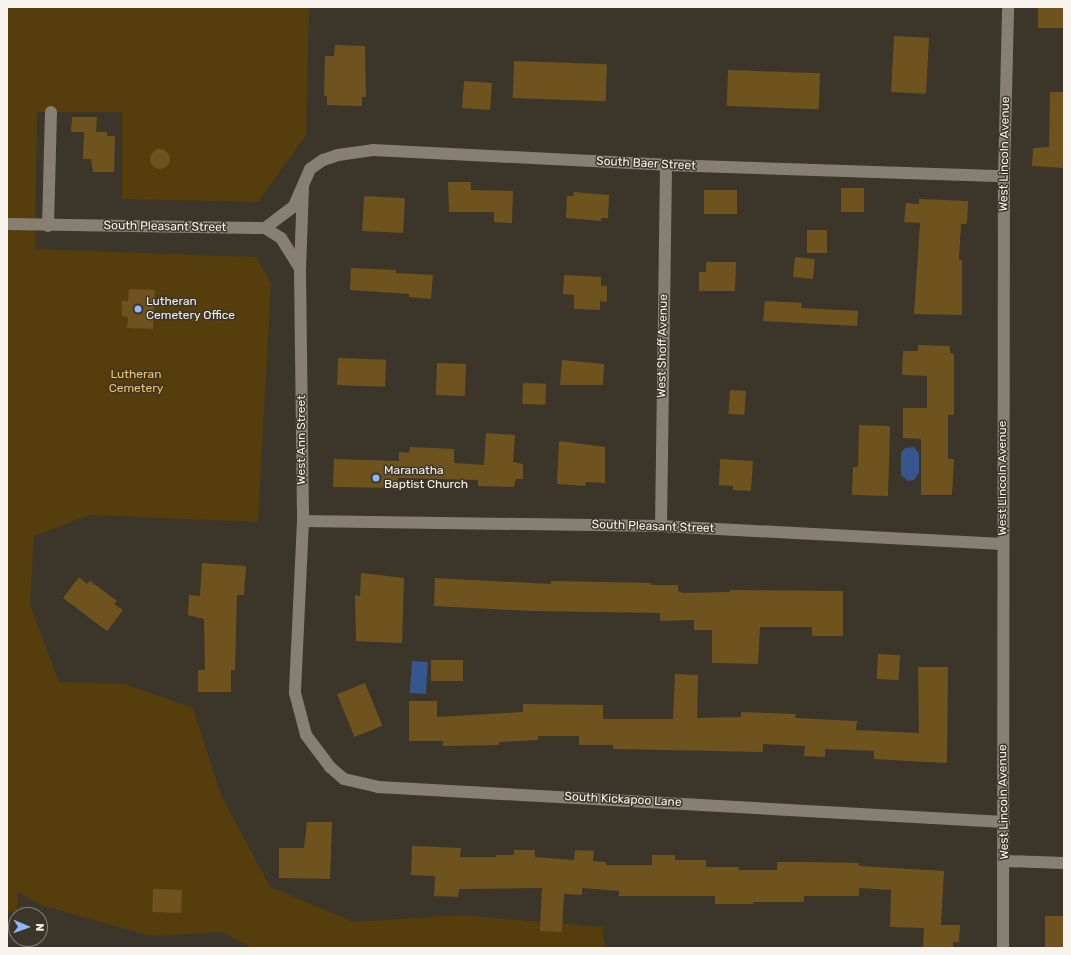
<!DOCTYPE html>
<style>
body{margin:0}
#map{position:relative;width:1071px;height:955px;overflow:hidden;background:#3c352a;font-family:Rubik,sans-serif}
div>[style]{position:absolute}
.green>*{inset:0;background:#553e0c}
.water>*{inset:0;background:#36578e;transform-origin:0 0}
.building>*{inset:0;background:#6f531e;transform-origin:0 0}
.round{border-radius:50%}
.street>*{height:12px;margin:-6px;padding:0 6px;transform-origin:6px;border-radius:6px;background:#877f72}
.dots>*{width:11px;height:11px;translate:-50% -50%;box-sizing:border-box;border:2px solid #3c352a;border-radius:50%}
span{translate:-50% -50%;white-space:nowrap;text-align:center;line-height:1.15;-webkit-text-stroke:3px #3c352a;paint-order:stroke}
.street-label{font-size:12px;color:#f7f2eb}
.poi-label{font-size:12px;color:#f7f2eb}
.left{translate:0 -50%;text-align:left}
.park-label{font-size:12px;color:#f6c363}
.frame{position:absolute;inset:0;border:8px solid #f7f2eb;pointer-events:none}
.north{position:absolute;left:8px;top:907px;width:40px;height:40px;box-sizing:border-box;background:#3c352a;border:1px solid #878177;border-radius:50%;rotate:92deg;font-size:11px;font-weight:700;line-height:16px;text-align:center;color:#f7f2eb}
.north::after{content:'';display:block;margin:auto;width:14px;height:18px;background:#8eb8fd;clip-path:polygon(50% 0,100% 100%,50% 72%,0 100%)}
</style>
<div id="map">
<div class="green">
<div style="clip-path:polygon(7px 7px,309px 7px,306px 135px,258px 202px,122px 199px,122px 112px,37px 112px,35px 249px,256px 257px,271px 283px,258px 522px,90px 515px,34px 536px,30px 605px,59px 682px,125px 684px,193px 708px,221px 795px,270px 887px,354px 922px,460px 915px,602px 927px,605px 948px,253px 948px,222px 932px,151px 936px,41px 905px,18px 892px,17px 912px,7px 912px)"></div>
</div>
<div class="water">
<div style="clip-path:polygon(914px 447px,919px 454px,919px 473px,914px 480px,908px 481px,901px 475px,901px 453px,905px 448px)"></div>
<div style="left:412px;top:661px;width:16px;height:32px;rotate:4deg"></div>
</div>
<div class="building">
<div style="left:1038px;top:7px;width:26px;height:21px"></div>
<div style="left:894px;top:36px;width:35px;height:56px;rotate:3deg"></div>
<div style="clip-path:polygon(335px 45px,365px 46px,366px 97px,362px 97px,362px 106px,327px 105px,327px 96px,324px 96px,325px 56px,334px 56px)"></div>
<div style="left:514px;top:61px;width:93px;height:37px;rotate:2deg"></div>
<div style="left:728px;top:70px;width:92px;height:36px;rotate:2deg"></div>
<div style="left:464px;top:81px;width:28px;height:27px;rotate:4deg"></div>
<div style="clip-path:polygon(1050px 92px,1064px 92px,1064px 168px,1032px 166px,1033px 148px,1049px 147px)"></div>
<div style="clip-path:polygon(72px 117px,97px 117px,96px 132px,107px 132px,107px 136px,115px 136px,114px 172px,93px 172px,91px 159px,83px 159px,84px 132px,71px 132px)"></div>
<div class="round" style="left:150px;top:149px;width:20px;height:20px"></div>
<div style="clip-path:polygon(448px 182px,471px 182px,471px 190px,513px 191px,512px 223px,494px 222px,494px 212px,449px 212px)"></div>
<div style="left:841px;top:188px;width:23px;height:24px"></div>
<div style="left:704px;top:190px;width:33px;height:24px"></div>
<div style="clip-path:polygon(574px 192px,609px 195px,608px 218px,601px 218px,601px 221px,566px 218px,567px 196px,573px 196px)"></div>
<div style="left:364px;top:196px;width:41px;height:35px;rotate:3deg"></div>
<div style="clip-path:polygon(919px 199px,968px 201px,967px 224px,961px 224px,959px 260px,962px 260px,962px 315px,914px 314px,920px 223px,904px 222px,906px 203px,919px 204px)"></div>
<div style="left:807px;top:230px;width:20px;height:23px"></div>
<div style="left:795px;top:257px;width:20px;height:20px;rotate:6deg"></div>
<div style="clip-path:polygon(706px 262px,736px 262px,735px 291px,699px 291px,699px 272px,706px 272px)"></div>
<div style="clip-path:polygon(351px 268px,396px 270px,396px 273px,433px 275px,431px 299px,409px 297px,409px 294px,350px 290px)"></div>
<div style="clip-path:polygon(564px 275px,601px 277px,601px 286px,607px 286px,607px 302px,600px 301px,600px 310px,574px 309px,574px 295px,563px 294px)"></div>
<div style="clip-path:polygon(129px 289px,155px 290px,153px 329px,127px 328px,128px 317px,122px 316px,122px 301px,128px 301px)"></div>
<div style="clip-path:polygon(765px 301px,802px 303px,801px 308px,858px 311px,857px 326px,763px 321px)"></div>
<div style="clip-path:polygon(918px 345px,950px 346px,950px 353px,954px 354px,954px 415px,948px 415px,948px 459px,954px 459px,952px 495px,921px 495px,921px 439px,903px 438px,903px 408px,927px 408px,927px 376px,902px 375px,903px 351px,918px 351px)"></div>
<div style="left:338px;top:358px;width:48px;height:27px;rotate:2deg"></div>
<div style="clip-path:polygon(562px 360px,604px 364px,603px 385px,560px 385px)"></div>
<div style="left:437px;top:363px;width:29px;height:32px;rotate:2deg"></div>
<div style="left:523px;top:383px;width:23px;height:21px;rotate:2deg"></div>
<div style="left:730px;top:390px;width:16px;height:24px;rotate:4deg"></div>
<div style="clip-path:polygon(859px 425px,890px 426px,888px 496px,852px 495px,853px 467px,858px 467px)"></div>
<div style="clip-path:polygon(486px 433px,515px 435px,513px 462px,523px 464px,523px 479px,516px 479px,514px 487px,478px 486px,478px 480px,398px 478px,398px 488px,333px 487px,334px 459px,399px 461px,399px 452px,409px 453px,410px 447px,454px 449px,454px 463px,484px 465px)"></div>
<div style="clip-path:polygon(559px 441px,605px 447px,605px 483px,586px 482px,585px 486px,557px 484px)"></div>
<div style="clip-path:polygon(720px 459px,753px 461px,751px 491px,733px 490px,733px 486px,719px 485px)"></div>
<div style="clip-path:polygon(202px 563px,246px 566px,244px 595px,237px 595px,235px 670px,231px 670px,231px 692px,198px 692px,198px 670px,205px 670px,204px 619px,188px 615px,189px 595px,200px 596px)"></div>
<div style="clip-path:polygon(361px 573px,404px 578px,402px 643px,356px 641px,355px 595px,360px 596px)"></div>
<div style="clip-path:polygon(79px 577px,87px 584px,90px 581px,117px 601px,114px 604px,123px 610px,107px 631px,63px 598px)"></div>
<div style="clip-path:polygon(435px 578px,551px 584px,551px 581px,651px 583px,651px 585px,678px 585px,678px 591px,683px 593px,730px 592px,730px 590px,843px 591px,843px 636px,812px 636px,812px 627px,760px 627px,758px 664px,712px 663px,712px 630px,694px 630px,694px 620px,660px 621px,660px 613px,532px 611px,434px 606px)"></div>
<div style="left:878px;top:654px;width:22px;height:25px;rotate:3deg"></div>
<div style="left:431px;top:660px;width:32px;height:21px"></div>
<div style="clip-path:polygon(918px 667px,948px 667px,947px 763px,874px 759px,874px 751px,825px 749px,825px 757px,804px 756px,805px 746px,763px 744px,763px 752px,613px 749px,613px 745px,579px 745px,579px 736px,538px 736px,538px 740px,499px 742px,499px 745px,443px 746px,443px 741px,409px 741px,409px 701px,437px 701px,437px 717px,523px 712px,523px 704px,603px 705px,603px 719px,673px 719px,675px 674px,698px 675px,697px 718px,741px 717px,741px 712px,796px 714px,795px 718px,857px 721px,856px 730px,919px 733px)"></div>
<div style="left:365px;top:683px;width:46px;height:30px;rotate:68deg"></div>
<div style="clip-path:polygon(307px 822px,332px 822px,330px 879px,279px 878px,279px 848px,304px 848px)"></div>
<div style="clip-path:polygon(412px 846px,461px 848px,460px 857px,496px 857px,496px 855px,514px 855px,514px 850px,535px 850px,535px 857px,574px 860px,575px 850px,594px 851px,593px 861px,606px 862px,606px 865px,652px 865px,652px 855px,675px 855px,675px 860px,706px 860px,706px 867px,739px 867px,739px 870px,777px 870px,777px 862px,803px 862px,859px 863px,859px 866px,944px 871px,941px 925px,960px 925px,959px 942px,953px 942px,953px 948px,923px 948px,924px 928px,890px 927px,891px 890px,859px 888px,859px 896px,804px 896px,804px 902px,753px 902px,753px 904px,715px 904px,715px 896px,619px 896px,619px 891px,582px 888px,582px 895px,564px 894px,562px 932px,540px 931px,542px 888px,459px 889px,458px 897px,434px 896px,435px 876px,411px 875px)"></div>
<div style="left:153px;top:889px;width:29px;height:23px;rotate:2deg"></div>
<div style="left:1045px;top:916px;width:19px;height:31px"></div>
</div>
<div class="street">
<div style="left:303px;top:187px;width:83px;rotate:92.1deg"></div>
<div style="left:300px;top:270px;width:251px;rotate:89.3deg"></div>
<div style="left:303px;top:521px;width:172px;rotate:92.7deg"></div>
<div style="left:295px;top:693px;width:43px;rotate:75.3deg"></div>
<div style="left:306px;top:735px;width:40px;rotate:53deg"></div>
<div style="left:330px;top:767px;width:18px;rotate:41deg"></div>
<div style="left:344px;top:779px;width:35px;rotate:13deg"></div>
<div style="left:378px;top:787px;width:627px;rotate:3.2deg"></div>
<div style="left:7px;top:224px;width:258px;rotate:0.9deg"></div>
<div style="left:265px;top:228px;width:36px;rotate:-37deg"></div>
<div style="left:294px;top:206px;width:40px;rotate:-66.6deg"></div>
<div style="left:310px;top:169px;width:16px;rotate:-35deg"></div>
<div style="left:323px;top:160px;width:16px;rotate:-18deg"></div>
<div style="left:338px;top:155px;width:35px;rotate:-8deg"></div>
<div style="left:373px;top:150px;width:293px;rotate:2.9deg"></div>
<div style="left:666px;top:165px;width:338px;rotate:1.9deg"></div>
<div style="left:48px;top:226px;width:114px;rotate:-88.5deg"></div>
<div style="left:265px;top:228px;width:19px;rotate:32deg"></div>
<div style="left:281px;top:238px;width:36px;rotate:58deg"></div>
<div style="left:303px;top:521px;width:358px;rotate:0.8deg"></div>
<div style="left:661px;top:526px;width:342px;rotate:3deg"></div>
<div style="left:661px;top:526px;width:361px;rotate:-89.2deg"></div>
<div style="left:1005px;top:861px;width:59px;rotate:1.9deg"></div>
<div style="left:1003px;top:948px;width:772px;rotate:-89.93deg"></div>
<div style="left:1004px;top:176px;width:169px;rotate:-88.6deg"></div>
</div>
<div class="dots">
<div style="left:138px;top:309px;background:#8eb8fd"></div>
<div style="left:376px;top:478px;background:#8eb8fd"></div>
</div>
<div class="street-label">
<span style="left:1005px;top:154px;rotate:-89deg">West Lincoln Avenue</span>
<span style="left:646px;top:164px;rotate:3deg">South Baer Street</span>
<span style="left:165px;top:227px;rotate:1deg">South Pleasant Street</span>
<span style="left:663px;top:346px;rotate:-89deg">West Shoff Avenue</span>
<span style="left:302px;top:440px;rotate:-90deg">West Ann Street</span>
<span style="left:1003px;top:478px;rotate:-90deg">West Lincoln Avenue</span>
<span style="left:653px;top:527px;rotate:2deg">South Pleasant Street</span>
<span style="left:623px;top:800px;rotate:3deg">South Kickapoo Lane</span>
<span style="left:1004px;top:802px;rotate:-91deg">West Lincoln Avenue</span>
</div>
<div class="poi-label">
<span class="left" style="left:146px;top:309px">Lutheran<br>Cemetery Office</span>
<span class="left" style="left:384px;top:478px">Maranatha<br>Baptist Church</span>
</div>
<div class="park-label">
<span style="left:136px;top:382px">Lutheran<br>Cemetery</span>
</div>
<div class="frame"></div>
<div class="north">N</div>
</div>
